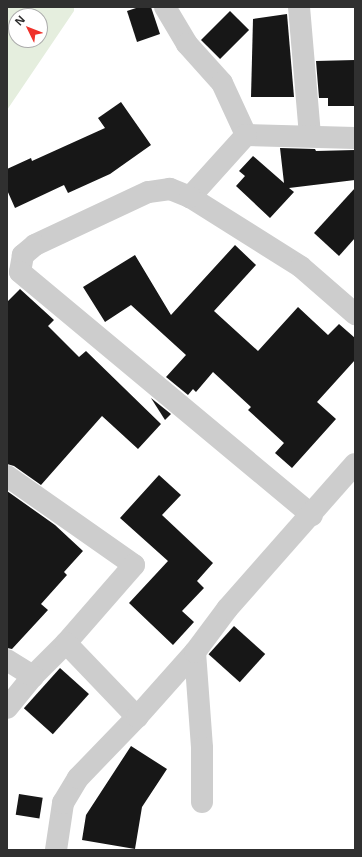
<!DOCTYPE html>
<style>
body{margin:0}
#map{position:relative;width:362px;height:857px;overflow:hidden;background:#fff;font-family:"Open Sans",sans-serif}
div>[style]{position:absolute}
.green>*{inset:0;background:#e5eede}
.building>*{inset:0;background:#171717;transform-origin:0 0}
.minor>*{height:22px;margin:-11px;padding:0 11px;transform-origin:11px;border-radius:11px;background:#cdcdcd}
span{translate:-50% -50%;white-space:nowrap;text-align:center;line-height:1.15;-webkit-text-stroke:4px #fff;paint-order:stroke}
.frame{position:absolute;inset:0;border:8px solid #303030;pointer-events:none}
.north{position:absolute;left:8px;top:8px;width:40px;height:40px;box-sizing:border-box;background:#fff;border:1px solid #acacac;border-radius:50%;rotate:313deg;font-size:11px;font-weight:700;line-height:16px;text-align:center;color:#303030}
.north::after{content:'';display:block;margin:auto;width:14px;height:18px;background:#ef322b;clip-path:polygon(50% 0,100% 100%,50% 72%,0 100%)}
</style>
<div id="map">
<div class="green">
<div style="clip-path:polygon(evenodd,7px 7px,74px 7px,74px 11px,7px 110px,7px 7px,16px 16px,40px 16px,40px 40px,16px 40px,16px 16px)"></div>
</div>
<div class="building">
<div style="clip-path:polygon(139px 7px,151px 7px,160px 34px,137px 42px,127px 11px)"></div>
<div style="left:230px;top:11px;width:27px;height:41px;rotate:45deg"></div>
<div style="clip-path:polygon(287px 14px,294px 97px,251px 97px,253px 19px)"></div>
<div style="clip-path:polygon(355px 60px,355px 106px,328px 106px,328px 98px,319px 98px,316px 61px)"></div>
<div style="clip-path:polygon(121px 102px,151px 145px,110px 174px,68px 193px,64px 185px,15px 208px,7px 190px,7px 169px,31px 158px,32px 161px,105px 128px,98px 118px)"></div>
<div style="clip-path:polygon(280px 148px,315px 149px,316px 151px,355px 150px,355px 180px,289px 188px,294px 192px,270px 218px,236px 186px,245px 176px,239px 171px,253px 156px,284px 183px)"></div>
<div style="clip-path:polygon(355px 188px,355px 238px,339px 256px,314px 233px)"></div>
<div style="clip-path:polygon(235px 245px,256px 265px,214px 311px,258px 351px,298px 307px,328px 335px,339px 324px,355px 338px,355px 360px,317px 402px,336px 419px,292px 468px,275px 453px,284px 443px,248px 410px,251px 407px,213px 372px,196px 392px,193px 389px,188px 395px,166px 377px,186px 355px,131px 305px,105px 322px,83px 287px,135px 255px,171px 315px)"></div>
<div style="clip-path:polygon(20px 289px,54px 320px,48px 326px,79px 357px,86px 351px,161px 424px,138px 449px,102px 416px,41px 485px,14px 466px,7px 464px,7px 302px)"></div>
<div style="clip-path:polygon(151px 398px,171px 414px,165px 420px)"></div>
<div style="clip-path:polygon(159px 475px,181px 495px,162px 515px,213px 563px,197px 581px,204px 588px,182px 611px,194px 622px,173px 645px,129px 603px,168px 561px,120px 518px)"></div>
<div style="clip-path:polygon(7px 491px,55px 525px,83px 551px,64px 572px,67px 575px,41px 604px,48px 610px,12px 649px,7px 648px)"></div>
<div style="left:234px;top:626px;width:42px;height:38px;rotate:42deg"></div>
<div style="left:60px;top:668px;width:39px;height:54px;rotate:42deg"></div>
<div style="clip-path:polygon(131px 746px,167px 769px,142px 807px,135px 849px,82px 840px,86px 815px)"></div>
<div style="left:19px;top:794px;width:24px;height:21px;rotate:9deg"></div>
</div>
<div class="minor">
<div style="left:165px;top:7px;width:43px;rotate:59.3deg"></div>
<div style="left:187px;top:44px;width:52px;rotate:48.1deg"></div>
<div style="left:222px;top:83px;width:57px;rotate:65.2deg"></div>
<div style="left:299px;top:7px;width:129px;rotate:85.1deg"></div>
<div style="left:355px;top:138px;width:109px;rotate:-178.4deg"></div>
<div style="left:246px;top:135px;width:84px;rotate:132.1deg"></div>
<div style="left:190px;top:197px;width:131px;rotate:32.2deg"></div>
<div style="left:301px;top:267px;width:72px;rotate:41deg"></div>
<div style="left:190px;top:197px;width:22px;rotate:-158deg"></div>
<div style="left:170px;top:189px;width:22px;rotate:172deg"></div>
<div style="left:148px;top:192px;width:125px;rotate:154.9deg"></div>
<div style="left:35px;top:245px;width:16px;rotate:140deg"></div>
<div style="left:23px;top:255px;width:17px;rotate:100deg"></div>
<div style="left:20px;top:272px;width:380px;rotate:39.8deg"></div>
<div style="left:7px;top:476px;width:155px;rotate:35deg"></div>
<div style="left:134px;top:565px;width:103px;rotate:131.1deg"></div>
<div style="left:66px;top:643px;width:47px;rotate:135deg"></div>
<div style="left:33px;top:676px;width:41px;rotate:129.1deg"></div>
<div style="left:66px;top:643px;width:103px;rotate:46.2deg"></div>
<div style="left:195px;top:652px;width:96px;rotate:85.8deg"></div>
<div style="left:202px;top:748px;width:54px;rotate:90deg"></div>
<div style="left:7px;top:660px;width:31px;rotate:32deg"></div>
<div style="left:56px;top:850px;width:48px;rotate:-81.5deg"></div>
<div style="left:63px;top:803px;width:29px;rotate:-59deg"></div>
<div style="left:78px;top:778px;width:85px;rotate:-46deg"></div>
<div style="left:137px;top:717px;width:87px;rotate:-48.3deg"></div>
<div style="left:195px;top:652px;width:54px;rotate:-53.3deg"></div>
<div style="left:227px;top:609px;width:193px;rotate:-48.6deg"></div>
</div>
<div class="frame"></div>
<div class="north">N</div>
</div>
